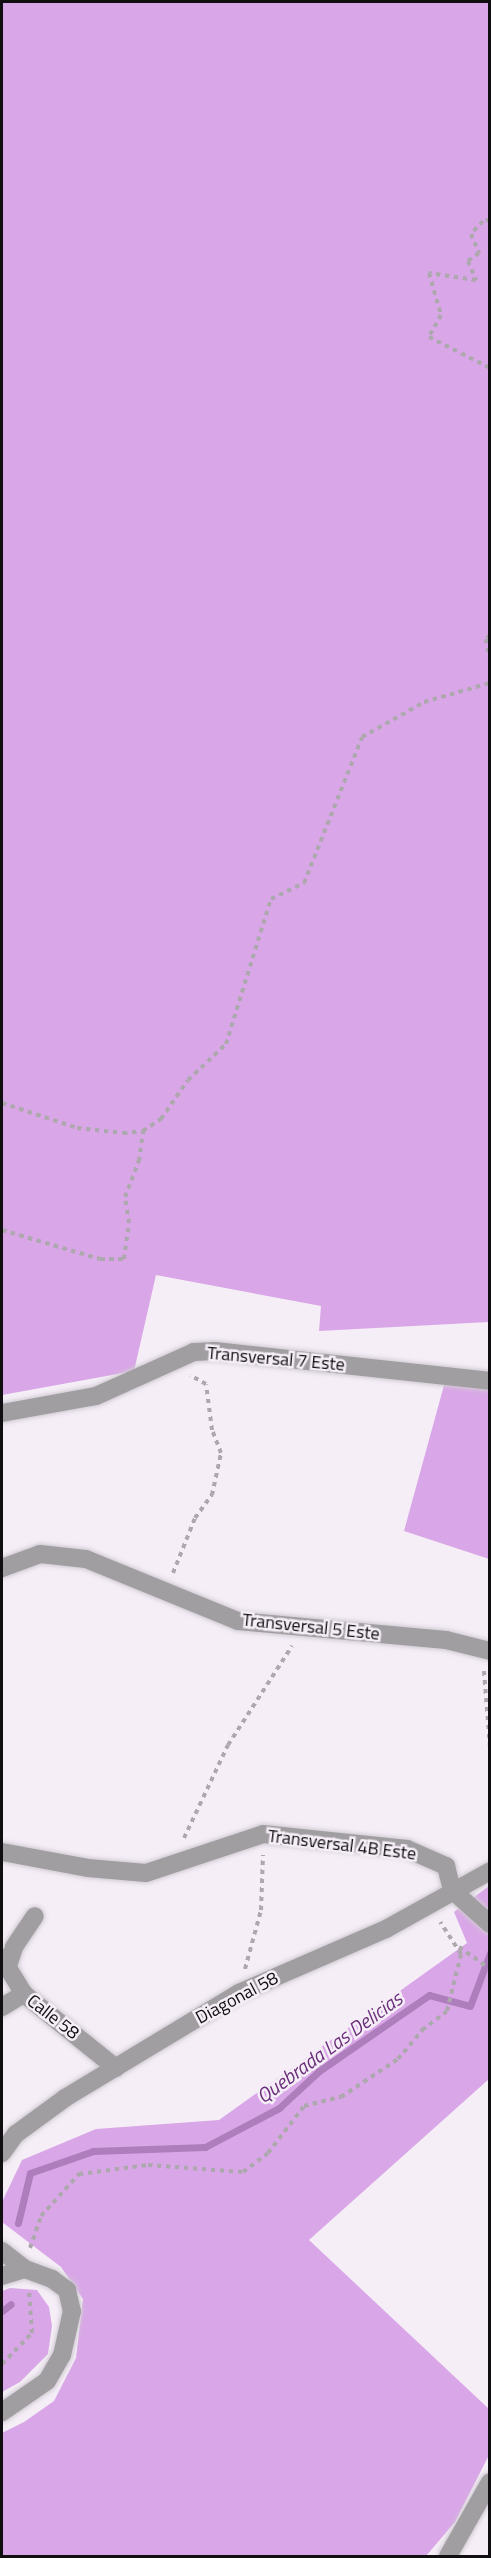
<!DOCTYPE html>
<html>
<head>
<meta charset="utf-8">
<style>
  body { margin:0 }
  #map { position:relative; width:491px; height:2558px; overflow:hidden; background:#f5eef7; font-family:"Titillium Web",sans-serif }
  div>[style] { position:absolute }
  .forest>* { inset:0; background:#d9a7e7 }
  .stream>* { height:7px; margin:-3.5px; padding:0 3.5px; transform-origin:3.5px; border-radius:3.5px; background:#ae7dbb }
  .path>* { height:4px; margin-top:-2px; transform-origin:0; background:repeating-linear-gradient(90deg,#ada7ae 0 4.5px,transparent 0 9px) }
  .roads { filter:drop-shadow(0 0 2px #d0cad2) drop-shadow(0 0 2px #d0cad2) }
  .minor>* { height:18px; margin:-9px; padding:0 9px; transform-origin:9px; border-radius:9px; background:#a19ea2 }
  span { translate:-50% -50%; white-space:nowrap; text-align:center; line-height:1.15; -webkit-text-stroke:5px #f5eef7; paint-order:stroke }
  .street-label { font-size:18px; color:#100e10 }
  .water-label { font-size:20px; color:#6b307b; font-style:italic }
  .frame { position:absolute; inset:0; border:3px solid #100e10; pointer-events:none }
</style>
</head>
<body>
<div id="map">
  <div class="forest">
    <div style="clip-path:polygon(2px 2px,489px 2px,489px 1322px,319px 1331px,321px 1306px,156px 1275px,134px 1371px,2px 1395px)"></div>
    <div style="clip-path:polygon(449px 1367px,489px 1374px,489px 1559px,404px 1531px)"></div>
    <div style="clip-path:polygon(489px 1886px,489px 2079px,309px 2240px,489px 2409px,489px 2455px,455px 2522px,426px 2556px,2px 2556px,2px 2433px,24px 2422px,54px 2401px,76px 2358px,83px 2299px,61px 2267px,2px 2222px,2px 2202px,22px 2160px,96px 2129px,219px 2120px,467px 1943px,454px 1912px)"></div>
    <div style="clip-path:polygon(10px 2288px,37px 2290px,49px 2307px,52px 2326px,48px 2354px,20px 2382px,2px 2392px,2px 2291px)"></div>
  </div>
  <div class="stream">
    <div style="left:18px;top:2223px;width:51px;rotate:-76.5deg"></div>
    <div style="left:30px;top:2173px;width:67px;rotate:-19.2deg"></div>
    <div style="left:93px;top:2151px;width:112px;rotate:-2deg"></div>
    <div style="left:205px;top:2147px;width:84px;rotate:-27.8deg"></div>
    <div style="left:279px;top:2108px;width:54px;rotate:-42.8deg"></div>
    <div style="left:319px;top:2071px;width:134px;rotate:-34.6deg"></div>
    <div style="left:429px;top:1995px;width:42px;rotate:15deg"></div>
    <div style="left:470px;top:2006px;width:57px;rotate:-69.3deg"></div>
    <div style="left:2px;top:2311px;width:11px;rotate:-38deg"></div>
  </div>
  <div class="path">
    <div style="left:490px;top:220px;width:7px;rotate:172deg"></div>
    <div style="left:483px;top:221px;width:18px;rotate:133deg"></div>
    <div style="left:471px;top:234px;width:21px;rotate:67deg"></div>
    <div style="left:479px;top:253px;width:14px;rotate:144deg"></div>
    <div style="left:468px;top:261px;width:21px;rotate:67deg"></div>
    <div style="left:476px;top:280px;width:48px;rotate:-171.5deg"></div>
    <div style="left:429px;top:273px;width:44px;rotate:74.1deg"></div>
    <div style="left:441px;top:315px;width:25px;rotate:119deg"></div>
    <div style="left:429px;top:337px;width:68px;rotate:26.9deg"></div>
    <div style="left:490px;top:635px;width:6px;rotate:135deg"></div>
    <div style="left:486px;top:639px;width:21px;rotate:79deg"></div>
    <div style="left:2px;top:1103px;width:79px;rotate:18.4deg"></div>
    <div style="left:77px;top:1128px;width:46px;rotate:6.2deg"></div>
    <div style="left:123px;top:1133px;width:20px;rotate:-6deg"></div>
    <div style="left:2px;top:1230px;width:102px;rotate:16.5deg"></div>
    <div style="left:100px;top:1259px;width:24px"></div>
    <div style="left:124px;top:1259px;width:36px;rotate:-82deg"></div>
    <div style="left:129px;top:1223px;width:26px;rotate:-99deg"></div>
    <div style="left:125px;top:1197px;width:39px;rotate:-69deg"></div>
    <div style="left:139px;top:1161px;width:30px;rotate:-82deg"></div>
    <div style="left:143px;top:1131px;width:22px;rotate:-34deg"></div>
    <div style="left:161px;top:1119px;width:47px;rotate:-55.3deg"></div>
    <div style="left:188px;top:1080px;width:52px;rotate:-43.5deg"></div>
    <div style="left:226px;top:1044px;width:152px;rotate:-72.8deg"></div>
    <div style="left:271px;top:899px;width:37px;rotate:-26deg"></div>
    <div style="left:304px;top:883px;width:157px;rotate:-68.3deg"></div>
    <div style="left:362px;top:737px;width:71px;rotate:-29.4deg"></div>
    <div style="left:424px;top:702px;width:69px;rotate:-16.1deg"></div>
    <div style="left:173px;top:1573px;width:59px;rotate:-68.2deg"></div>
    <div style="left:195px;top:1518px;width:29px;rotate:-54deg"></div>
    <div style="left:212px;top:1495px;width:43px;rotate:-77.9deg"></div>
    <div style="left:221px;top:1453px;width:25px;rotate:-111deg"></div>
    <div style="left:212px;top:1430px;width:46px;rotate:-97.4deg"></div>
    <div style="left:206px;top:1384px;width:18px;rotate:-151deg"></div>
    <div style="left:484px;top:1671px;width:77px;rotate:85.5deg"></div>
    <div style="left:184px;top:1838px;width:103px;rotate:-64.7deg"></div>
    <div style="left:228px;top:1745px;width:118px;rotate:-57.1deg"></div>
    <div style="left:459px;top:1947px;width:38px;rotate:35deg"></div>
    <div style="left:245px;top:1969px;width:61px;rotate:-74.8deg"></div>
    <div style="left:261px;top:1910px;width:55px;rotate:-87.9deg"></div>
    <div style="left:30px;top:2248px;width:34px;rotate:-71deg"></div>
    <div style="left:41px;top:2216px;width:57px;rotate:-47.9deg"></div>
    <div style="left:79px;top:2174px;width:70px;rotate:-7.4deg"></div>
    <div style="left:148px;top:2165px;width:95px;rotate:4.2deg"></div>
    <div style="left:243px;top:2172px;width:31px;rotate:-37deg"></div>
    <div style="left:268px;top:2153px;width:59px;rotate:-52.5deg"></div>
    <div style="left:304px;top:2106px;width:38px;rotate:-14deg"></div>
    <div style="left:341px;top:2097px;width:69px;rotate:-33.7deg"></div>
    <div style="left:398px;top:2059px;width:38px;rotate:-50deg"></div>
    <div style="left:422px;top:2030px;width:31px;rotate:-37deg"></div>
    <div style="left:447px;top:2011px;width:59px;rotate:-76.2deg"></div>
    <div style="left:461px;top:1954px;width:38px;rotate:-123deg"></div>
    <div style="left:2px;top:2364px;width:43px;rotate:-45.9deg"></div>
    <div style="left:32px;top:2333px;width:42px;rotate:-94.1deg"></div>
  </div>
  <div class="roads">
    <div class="minor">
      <div style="left:2px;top:1413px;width:96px;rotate:-10.3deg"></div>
      <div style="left:96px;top:1396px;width:107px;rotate:-24.2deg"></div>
      <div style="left:194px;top:1352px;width:21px;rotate:-3deg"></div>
      <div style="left:215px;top:1351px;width:277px;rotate:6.2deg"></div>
      <div style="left:2px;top:1568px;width:40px;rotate:-20.2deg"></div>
      <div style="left:40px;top:1554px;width:46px;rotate:6.2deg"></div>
      <div style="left:86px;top:1559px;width:164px;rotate:22.2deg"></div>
      <div style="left:238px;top:1621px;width:209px;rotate:5.2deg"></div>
      <div style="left:446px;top:1640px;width:45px;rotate:14deg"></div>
      <div style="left:2px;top:1852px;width:87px;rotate:10.5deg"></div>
      <div style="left:88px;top:1868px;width:58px;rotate:4.9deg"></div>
      <div style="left:146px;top:1873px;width:123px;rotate:-18.4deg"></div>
      <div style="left:263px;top:1834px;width:145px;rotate:5.9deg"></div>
      <div style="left:407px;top:1849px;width:43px;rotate:23.6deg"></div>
      <div style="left:446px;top:1866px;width:25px;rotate:76deg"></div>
      <div style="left:452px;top:1890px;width:51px;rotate:41.8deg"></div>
      <div style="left:2px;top:1958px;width:42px;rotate:58.6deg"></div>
      <div style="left:24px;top:1994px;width:118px;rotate:38.8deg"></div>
      <div style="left:8px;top:1966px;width:20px;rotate:-72deg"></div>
      <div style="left:14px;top:1947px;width:37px;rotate:-56deg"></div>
      <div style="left:2px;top:2007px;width:26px;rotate:-31deg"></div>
      <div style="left:2px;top:2153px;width:24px;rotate:-54deg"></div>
      <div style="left:16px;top:2134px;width:61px;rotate:-36.3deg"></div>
      <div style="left:65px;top:2098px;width:203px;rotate:-31.1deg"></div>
      <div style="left:239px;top:1993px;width:160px;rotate:-23.5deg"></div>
      <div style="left:386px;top:1929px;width:119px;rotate:-29.1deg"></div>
      <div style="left:2px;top:2251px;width:29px;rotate:38deg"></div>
      <div style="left:2px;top:2276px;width:24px;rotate:-17deg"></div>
      <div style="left:25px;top:2269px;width:29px;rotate:20deg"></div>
      <div style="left:52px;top:2279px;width:19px;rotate:36deg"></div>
      <div style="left:67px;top:2290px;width:22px;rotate:77deg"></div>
      <div style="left:72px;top:2311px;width:45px;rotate:102.8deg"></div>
      <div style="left:62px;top:2355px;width:30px;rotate:120deg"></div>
      <div style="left:47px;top:2381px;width:55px;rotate:145.4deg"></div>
      <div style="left:448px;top:2556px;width:85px;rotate:-60.4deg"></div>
    </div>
  </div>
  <div class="street-label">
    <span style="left:276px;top:1359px;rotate:5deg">Transversal 7 Este</span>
    <span style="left:311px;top:1627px;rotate:6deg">Transversal 5 Este</span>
    <span style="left:342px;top:1845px;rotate:7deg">Transversal 4B Este</span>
    <span style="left:237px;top:1998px;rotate:-28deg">Diagonal 58</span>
    <span style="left:53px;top:2017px;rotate:38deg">Calle 58</span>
  </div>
  <div class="water-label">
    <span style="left:329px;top:2047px;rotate:-36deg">Quebrada Las Delicias</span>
  </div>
  <div class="frame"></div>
</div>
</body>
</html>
